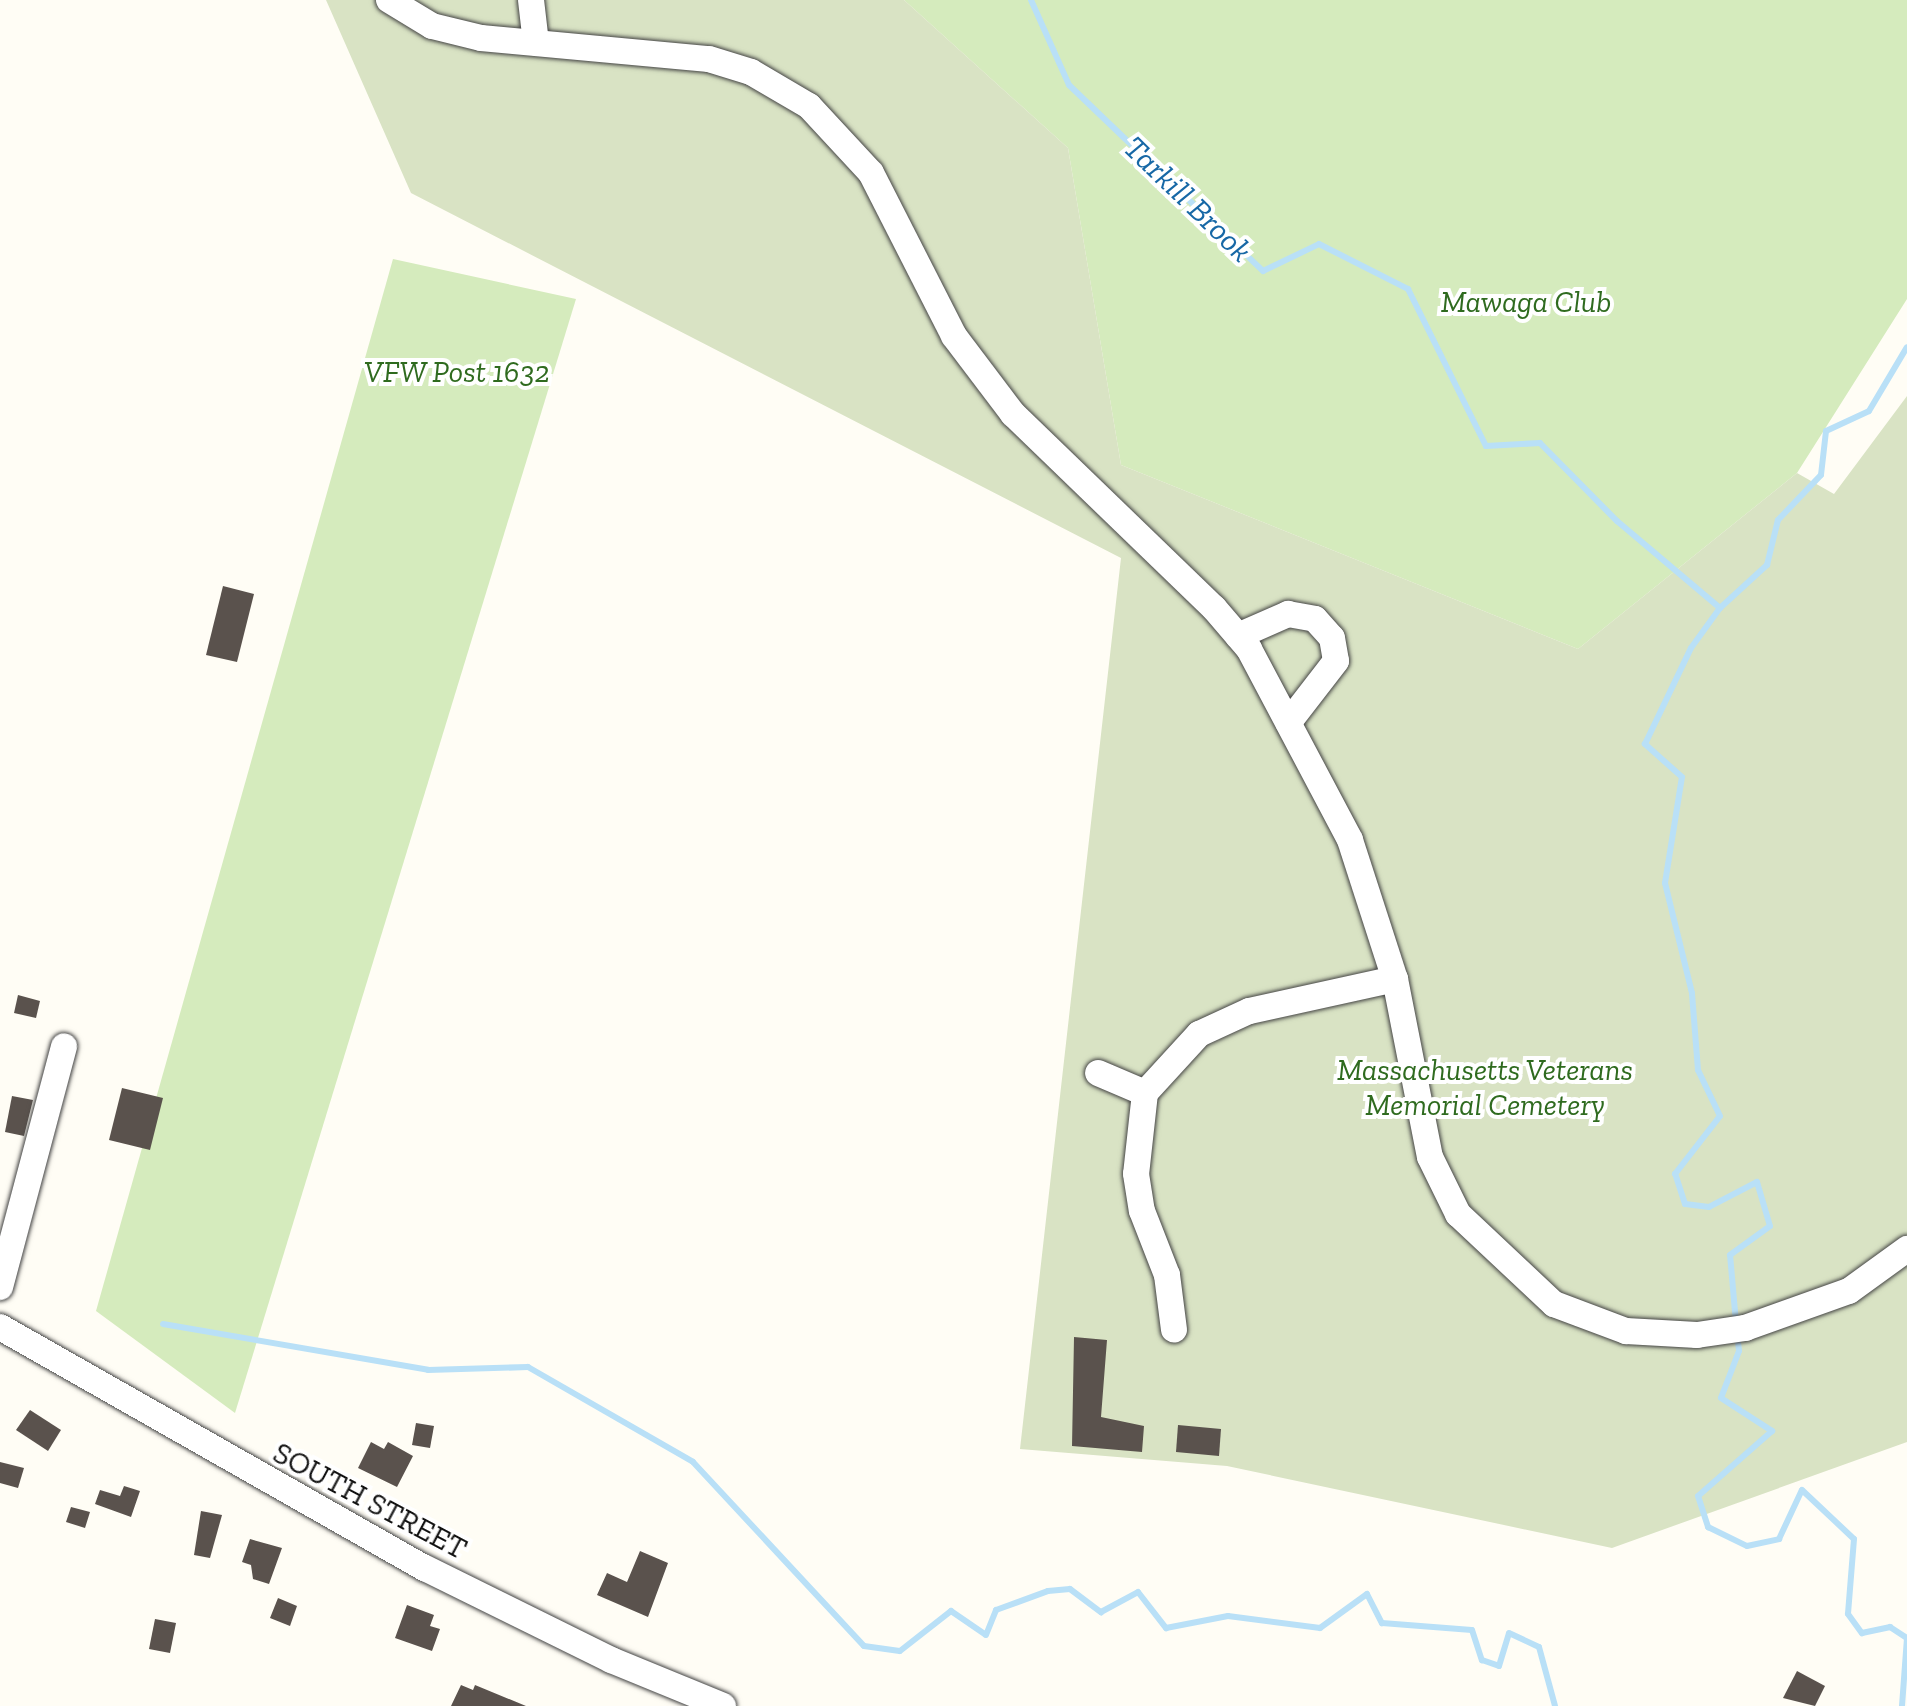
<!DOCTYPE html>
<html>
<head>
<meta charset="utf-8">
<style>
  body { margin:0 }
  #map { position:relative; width:1907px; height:1706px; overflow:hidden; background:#fffdf5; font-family:"Zilla Slab",serif }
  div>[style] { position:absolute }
  .green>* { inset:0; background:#d5ebbd }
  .cemetery>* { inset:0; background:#d9e3c4 }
  .stream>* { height:6px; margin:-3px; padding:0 3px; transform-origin:3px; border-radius:3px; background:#b9e0f7 }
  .building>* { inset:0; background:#5a524d }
  .roads { filter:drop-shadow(0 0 2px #444) drop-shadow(0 0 2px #444) }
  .minor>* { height:26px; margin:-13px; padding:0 13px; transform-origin:13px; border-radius:13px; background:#fff }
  span { translate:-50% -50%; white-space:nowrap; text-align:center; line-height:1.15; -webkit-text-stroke:8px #fff; paint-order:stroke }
  .park-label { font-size:30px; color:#2f6b1f; font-style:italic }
  .street-label { font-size:30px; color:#111 }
  .water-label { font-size:32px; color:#1768a6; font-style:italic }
</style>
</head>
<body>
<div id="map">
  <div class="green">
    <div style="clip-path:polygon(904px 0,1907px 0,1907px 299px,1797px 473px,1578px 649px,1121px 465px,1068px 148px)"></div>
    <div style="clip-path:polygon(393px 259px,576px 299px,235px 1413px,96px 1311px)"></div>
  </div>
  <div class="cemetery">
    <div style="clip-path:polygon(326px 0,904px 0,1068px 148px,1121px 465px,1578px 649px,1797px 473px,1834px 494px,1907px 396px,1907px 1442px,1612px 1548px,1227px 1466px,1020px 1449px,1121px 558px,411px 193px)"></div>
  </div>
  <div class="stream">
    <div style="left:1031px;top:0;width:93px;rotate:65.9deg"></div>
    <div style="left:1069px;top:85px;width:269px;rotate:43.8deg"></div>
    <div style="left:1263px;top:271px;width:62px;rotate:-25.7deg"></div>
    <div style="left:1319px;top:244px;width:100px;rotate:26.8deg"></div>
    <div style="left:1408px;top:289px;width:175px;rotate:63.6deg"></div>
    <div style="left:1486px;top:446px;width:54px;rotate:-3.2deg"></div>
    <div style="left:1540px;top:443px;width:110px;rotate:45.4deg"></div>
    <div style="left:1617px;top:521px;width:135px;rotate:40.2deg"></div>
    <div style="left:1736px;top:1323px;width:68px;rotate:-95deg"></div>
    <div style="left:1730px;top:1255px;width:49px;rotate:-35.9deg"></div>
    <div style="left:1770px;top:1226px;width:46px;rotate:-106.5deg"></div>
    <div style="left:1757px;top:1182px;width:54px;rotate:152.5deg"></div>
    <div style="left:1709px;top:1207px;width:24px;rotate:-173deg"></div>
    <div style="left:1685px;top:1204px;width:32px;rotate:-108deg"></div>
    <div style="left:1675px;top:1174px;width:73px;rotate:-52.2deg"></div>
    <div style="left:1720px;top:1116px;width:51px;rotate:-115.6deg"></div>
    <div style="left:1698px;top:1070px;width:77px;rotate:-94.5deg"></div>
    <div style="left:1692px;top:993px;width:113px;rotate:-103.8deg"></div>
    <div style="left:1665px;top:883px;width:107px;rotate:-80.9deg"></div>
    <div style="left:1682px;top:777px;width:50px;rotate:-138.3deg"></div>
    <div style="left:1645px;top:744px;width:106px;rotate:-64.4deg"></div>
    <div style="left:1691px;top:648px;width:49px;rotate:-54.1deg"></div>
    <div style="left:1720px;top:608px;width:64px;rotate:-42.5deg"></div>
    <div style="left:1767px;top:565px;width:46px;rotate:-76.3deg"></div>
    <div style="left:1778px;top:520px;width:62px;rotate:-46.3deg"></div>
    <div style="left:1821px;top:475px;width:44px;rotate:-83.5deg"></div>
    <div style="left:1826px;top:431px;width:47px;rotate:-24.9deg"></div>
    <div style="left:1869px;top:411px;width:74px;rotate:-59.3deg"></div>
    <div style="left:163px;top:1324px;width:269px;rotate:9.8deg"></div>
    <div style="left:428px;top:1370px;width:100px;rotate:-1.7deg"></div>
    <div style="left:528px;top:1367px;width:190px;rotate:29.9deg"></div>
    <div style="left:693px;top:1462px;width:251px;rotate:47.1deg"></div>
    <div style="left:864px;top:1646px;width:36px;rotate:8deg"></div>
    <div style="left:900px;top:1651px;width:65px;rotate:-38.1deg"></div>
    <div style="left:951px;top:1611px;width:42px;rotate:34.4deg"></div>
    <div style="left:986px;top:1635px;width:27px;rotate:-68deg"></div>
    <div style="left:996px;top:1610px;width:55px;rotate:-20.1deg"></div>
    <div style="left:1048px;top:1591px;width:22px;rotate:-5deg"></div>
    <div style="left:1070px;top:1589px;width:39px;rotate:37deg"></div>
    <div style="left:1101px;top:1612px;width:42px;rotate:-28.4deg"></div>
    <div style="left:1138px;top:1592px;width:46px;rotate:52.1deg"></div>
    <div style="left:1166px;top:1628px;width:63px;rotate:-11deg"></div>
    <div style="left:1228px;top:1616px;width:93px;rotate:7.4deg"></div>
    <div style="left:1320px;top:1628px;width:58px;rotate:-35.9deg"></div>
    <div style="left:1367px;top:1594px;width:33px;rotate:63deg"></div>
    <div style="left:1382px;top:1623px;width:90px;rotate:4.4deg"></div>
    <div style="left:1472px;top:1630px;width:32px;rotate:72deg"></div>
    <div style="left:1482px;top:1660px;width:18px;rotate:19deg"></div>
    <div style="left:1499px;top:1666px;width:34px;rotate:-73deg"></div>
    <div style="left:1509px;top:1633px;width:33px;rotate:25deg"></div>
    <div style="left:1539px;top:1647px;width:61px;rotate:74.8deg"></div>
    <div style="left:1737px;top:1334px;width:17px;rotate:83deg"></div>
    <div style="left:1739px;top:1351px;width:50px;rotate:111deg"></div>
    <div style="left:1721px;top:1398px;width:61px;rotate:32.9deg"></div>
    <div style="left:1772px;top:1431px;width:98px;rotate:138.7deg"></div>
    <div style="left:1698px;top:1496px;width:33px;rotate:72deg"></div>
    <div style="left:1708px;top:1527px;width:43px;rotate:26deg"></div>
    <div style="left:1747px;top:1546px;width:33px;rotate:-12deg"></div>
    <div style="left:1779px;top:1539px;width:54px;rotate:-64.9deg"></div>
    <div style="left:1802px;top:1490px;width:71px;rotate:43.3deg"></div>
    <div style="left:1854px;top:1539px;width:75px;rotate:94.6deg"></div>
    <div style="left:1848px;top:1614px;width:24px;rotate:54deg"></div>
    <div style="left:1862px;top:1633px;width:29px;rotate:-12deg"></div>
    <div style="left:1890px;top:1627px;width:20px;rotate:33deg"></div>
    <div style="left:1902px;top:1706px;width:68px;rotate:-85.8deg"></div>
  </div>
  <div class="building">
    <div style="clip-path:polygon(223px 586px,254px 594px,237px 662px,206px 655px)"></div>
    <div style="clip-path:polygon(18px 995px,40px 1001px,36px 1018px,14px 1013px)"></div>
    <div style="clip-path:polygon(122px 1088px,163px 1098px,150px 1150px,109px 1140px)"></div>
    <div style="clip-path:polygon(12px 1096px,33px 1100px,24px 1136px,5px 1132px)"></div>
    <div style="clip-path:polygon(1074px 1337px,1107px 1340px,1101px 1417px,1144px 1426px,1142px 1452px,1072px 1446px)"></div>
    <div style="clip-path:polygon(30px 1410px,61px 1430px,48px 1451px,16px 1430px)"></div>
    <div style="clip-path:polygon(416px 1423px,434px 1426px,430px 1448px,412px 1445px)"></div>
    <div style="clip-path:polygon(1178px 1425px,1221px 1429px,1219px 1456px,1176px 1452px)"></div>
    <div style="clip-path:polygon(371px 1442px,384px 1449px,388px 1442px,413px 1456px,397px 1487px,358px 1468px)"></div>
    <div style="clip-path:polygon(0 1462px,24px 1468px,18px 1488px,0 1483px)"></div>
    <div style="clip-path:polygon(124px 1486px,140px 1491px,131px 1517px,95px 1504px,100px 1490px,120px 1496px)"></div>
    <div style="clip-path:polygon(71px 1507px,90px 1512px,85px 1528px,66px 1522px)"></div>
    <div style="clip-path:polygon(201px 1511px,222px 1515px,210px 1558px,194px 1555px)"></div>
    <div style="clip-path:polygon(250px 1539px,282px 1548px,269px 1584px,253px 1579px,251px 1565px,242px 1562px)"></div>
    <div style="clip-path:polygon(640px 1551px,668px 1563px,648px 1617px,597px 1595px,607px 1573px,627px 1582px)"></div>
    <div style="clip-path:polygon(278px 1598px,297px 1606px,290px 1626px,270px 1618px)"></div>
    <div style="clip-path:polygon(407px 1605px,434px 1615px,430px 1626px,440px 1629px,432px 1651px,395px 1638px)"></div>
    <div style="clip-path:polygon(155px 1619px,176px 1623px,170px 1653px,149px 1649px)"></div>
    <div style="clip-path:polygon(1797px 1671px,1825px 1686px,1815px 1706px,1783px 1698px)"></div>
    <div style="clip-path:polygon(461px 1685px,473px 1690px,475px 1685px,526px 1706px,451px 1706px)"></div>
  </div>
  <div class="roads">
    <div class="minor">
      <div style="left:389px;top:0;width:50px;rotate:31.2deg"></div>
      <div style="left:432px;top:26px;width:50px;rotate:13.8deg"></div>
      <div style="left:481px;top:38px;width:229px;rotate:5.3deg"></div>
      <div style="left:709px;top:59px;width:44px;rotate:17.2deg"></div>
      <div style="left:751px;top:72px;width:67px;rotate:30.4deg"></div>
      <div style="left:809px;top:106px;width:91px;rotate:47.2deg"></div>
      <div style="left:871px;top:173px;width:183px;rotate:63deg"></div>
      <div style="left:954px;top:336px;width:98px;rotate:52.9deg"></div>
      <div style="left:1013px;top:414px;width:279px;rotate:44deg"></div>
      <div style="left:1214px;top:608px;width:54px;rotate:49.5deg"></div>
      <div style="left:1249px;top:649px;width:216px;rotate:62.1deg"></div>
      <div style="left:1350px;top:840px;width:146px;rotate:72.1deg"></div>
      <div style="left:1395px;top:979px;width:149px;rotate:167.6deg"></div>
      <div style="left:1249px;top:1011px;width:55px;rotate:155.3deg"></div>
      <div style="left:1199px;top:1034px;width:80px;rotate:132.5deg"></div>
      <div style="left:1145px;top:1093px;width:51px;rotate:-156.9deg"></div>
      <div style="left:531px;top:0;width:43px;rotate:83.4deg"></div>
      <div style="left:1238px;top:636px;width:55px;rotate:-23.7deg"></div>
      <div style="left:1288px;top:614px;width:27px;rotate:10deg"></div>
      <div style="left:1315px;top:619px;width:25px;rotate:48deg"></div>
      <div style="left:1332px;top:638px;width:23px;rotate:80deg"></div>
      <div style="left:1336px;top:661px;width:78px;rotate:127.7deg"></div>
      <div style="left:1395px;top:979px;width:181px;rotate:78.9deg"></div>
      <div style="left:1430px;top:1157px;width:64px;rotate:63.8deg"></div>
      <div style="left:1458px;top:1214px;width:132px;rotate:43.2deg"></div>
      <div style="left:1554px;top:1304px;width:77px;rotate:20.6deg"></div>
      <div style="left:1626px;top:1331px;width:71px;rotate:3.2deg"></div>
      <div style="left:1697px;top:1335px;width:49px;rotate:-8.3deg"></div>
      <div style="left:1745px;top:1328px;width:110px;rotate:-19.6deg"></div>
      <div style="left:1849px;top:1291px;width:72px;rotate:-35.9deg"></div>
      <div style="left:1145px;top:1093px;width:81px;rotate:96.3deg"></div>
      <div style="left:1136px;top:1174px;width:37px;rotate:81deg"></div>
      <div style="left:1142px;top:1211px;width:69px;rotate:68.7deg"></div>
      <div style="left:1167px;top:1275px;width:55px;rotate:82.7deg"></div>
      <div style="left:0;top:1287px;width:249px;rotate:-75.1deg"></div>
      <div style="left:0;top:1327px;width:489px;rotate:29.6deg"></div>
      <div style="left:425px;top:1568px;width:208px;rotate:26.3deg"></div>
      <div style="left:611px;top:1660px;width:121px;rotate:22.3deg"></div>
    </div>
  </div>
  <div class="park-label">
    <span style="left:1526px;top:302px">Mawaga Club</span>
    <span style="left:457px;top:372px">VFW Post 1632</span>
    <span style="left:1485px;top:1087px">Massachusetts Veterans<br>Memorial Cemetery</span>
  </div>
  <div class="street-label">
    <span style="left:370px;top:1501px;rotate:28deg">SOUTH STREET</span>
  </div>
  <div class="water-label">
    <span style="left:1188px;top:199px;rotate:44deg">Tarkill Brook</span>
  </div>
</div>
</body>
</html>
